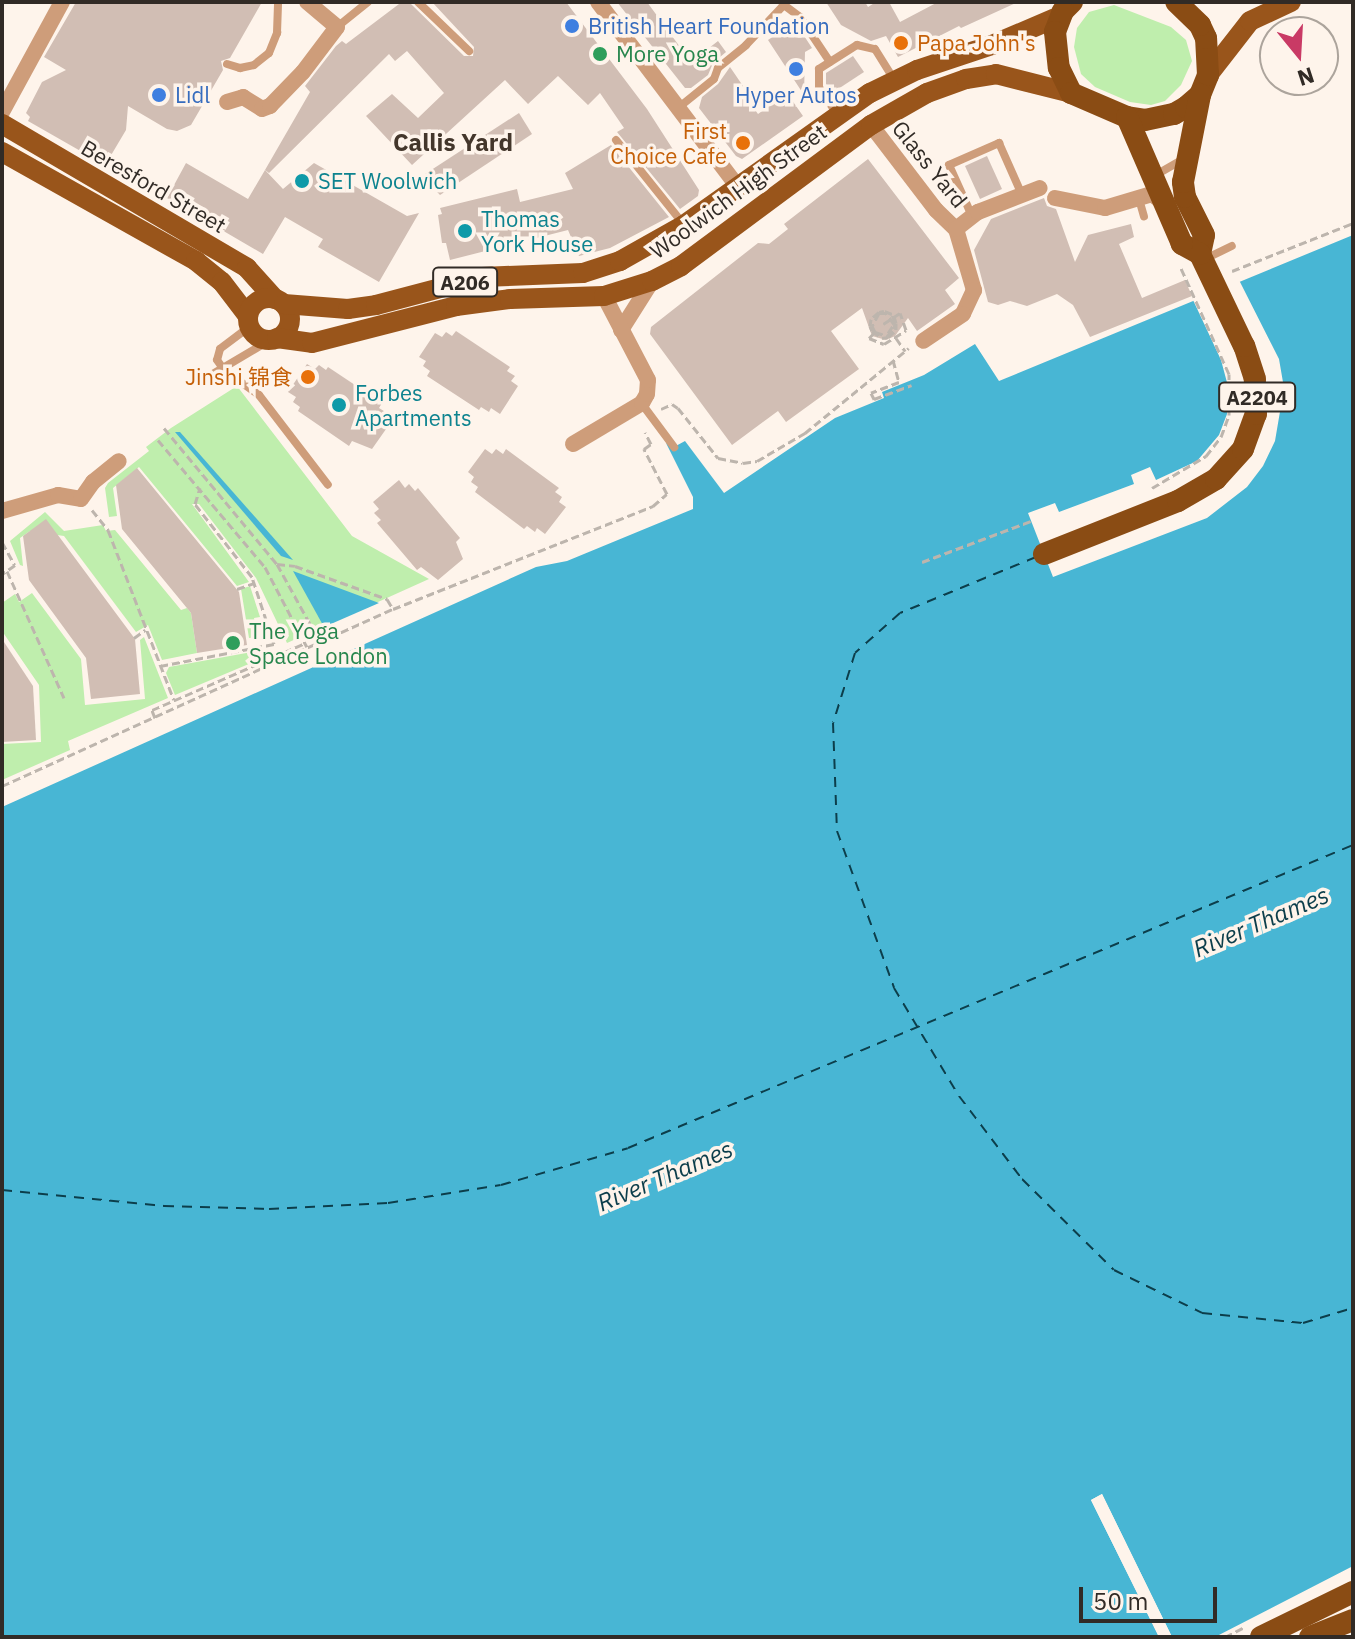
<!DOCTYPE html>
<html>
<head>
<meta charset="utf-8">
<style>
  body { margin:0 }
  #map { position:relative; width:1355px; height:1639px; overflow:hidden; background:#fef4eb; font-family:"IBM Plex Sans","Noto Sans SC",sans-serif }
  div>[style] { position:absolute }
  .green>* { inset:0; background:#bfeead }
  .water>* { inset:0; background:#48b6d4 }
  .pier>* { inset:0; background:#fef4eb }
  .ferry>* { height:2px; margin-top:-1px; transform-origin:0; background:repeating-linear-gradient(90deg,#0c3e4b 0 10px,transparent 0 18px) }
  .building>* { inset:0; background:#d1beb4 }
  .path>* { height:3px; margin-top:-1.5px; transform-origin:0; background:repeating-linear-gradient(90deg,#bdb5ad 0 8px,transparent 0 12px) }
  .service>* { height:8px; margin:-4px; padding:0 4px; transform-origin:4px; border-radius:4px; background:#ce9d7a }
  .minor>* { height:16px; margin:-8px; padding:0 8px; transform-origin:8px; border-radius:8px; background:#ce9d7a }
  .primary>* { height:20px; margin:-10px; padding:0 10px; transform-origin:10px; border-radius:10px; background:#99551b }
  .primary>.ring { margin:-10px; padding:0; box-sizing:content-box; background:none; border:20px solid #99551b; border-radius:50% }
  .trunk>* { height:22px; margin:-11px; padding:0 11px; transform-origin:11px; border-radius:11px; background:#8a4c14 }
  .dots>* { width:22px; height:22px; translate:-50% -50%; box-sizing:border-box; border:4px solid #fef4eb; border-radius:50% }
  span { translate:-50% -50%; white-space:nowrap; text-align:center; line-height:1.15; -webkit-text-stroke:7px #fef4eb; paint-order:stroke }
  .shield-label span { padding:2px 6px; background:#fef4eb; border:2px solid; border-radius:6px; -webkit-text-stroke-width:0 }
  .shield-label { font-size:20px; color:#312b26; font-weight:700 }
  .shop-label { font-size:22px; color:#366cbe }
  .left { translate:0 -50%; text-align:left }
  .food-label { font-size:22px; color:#c56008 }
  .right { translate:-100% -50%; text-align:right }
  .leisure-label { font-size:22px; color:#27864d }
  .street-label { font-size:22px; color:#312b26 }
  .culture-label { font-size:22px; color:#0d838f }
  .neighbourhood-label { font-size:24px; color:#43362b; font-weight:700 }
  .water-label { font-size:24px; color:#0c3e4b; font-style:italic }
  .frame { position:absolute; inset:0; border:4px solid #312b26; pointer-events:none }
  .north { position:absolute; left:1259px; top:16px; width:80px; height:80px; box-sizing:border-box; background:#fef4eb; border:2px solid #aca49c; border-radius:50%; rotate:162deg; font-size:22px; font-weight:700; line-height:32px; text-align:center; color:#312b26 }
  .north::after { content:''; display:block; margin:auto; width:28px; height:36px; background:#c93a65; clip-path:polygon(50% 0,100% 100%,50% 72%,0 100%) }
  .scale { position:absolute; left:1079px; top:1587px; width:138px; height:36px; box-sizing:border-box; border:4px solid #312b26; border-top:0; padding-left:10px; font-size:24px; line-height:28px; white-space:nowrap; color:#312b26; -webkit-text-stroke:6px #fef4eb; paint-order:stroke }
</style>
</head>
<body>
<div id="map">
  <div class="green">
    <div style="clip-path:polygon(1114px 5px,1171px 27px,1186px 40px,1192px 61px,1181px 85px,1165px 101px,1151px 105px,1130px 102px,1095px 87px,1081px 74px,1074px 47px,1077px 28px,1089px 12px)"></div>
    <div style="clip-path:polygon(237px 386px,352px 536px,429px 579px,287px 643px,256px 578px,199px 504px,192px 504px,249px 582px,237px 586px,139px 467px,113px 488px,117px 516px,109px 517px,105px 488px,108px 483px,149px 451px,146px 447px,171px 428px)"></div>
    <div style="clip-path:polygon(45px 512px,64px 531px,103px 525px,106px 531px,115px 530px,181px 610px,187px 608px,191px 613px,197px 653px,162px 660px,148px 625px,136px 632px,64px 536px,30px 531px,20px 538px,23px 566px,20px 565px,10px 541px)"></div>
    <div style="clip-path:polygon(250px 586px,260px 617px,254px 618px,257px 637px,249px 638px,241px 589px)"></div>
    <div style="clip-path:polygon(32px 593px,81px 659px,85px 705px,145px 699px,140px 640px,144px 637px,168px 698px,68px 741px,70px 750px,2px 780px,2px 744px,41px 742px,39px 685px,2px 631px,2px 603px,15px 594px,19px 602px)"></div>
    <div style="clip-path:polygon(257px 651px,261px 659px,175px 695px,166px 673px,169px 667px)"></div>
  </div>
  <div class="water">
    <div style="clip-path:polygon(1353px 235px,1353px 1566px,1215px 1637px,1172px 1637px,1102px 1494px,1091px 1500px,1159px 1637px,2px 1637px,2px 807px,536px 567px,567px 561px,693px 509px,693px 497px,666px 443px,674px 447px,685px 441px,724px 493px,835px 418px,884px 398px,882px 392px,924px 375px,975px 344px,999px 381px)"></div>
    <div style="clip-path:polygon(175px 432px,180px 432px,293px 560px,281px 556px)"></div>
    <div style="clip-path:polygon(293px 571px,379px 603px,324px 627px)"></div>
  </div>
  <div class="pier">
    <div style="clip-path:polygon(1239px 280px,1279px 359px,1284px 388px,1275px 441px,1263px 466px,1247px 487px,1207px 518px,1053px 577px,1028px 513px,1055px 503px,1059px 512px,1134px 484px,1131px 475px,1150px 467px,1156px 480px,1197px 461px,1219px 435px,1227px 414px,1229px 390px,1221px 360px,1193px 300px)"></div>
    <div style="clip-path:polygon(1102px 1494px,1172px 1637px,1168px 1637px,1101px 1500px,1096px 1502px,1163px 1637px,1159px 1637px,1091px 1500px)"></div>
  </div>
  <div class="ferry">
    <div style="left:1036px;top:557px;width:147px;rotate:157.6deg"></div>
    <div style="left:900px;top:613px;width:60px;rotate:138.4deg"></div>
    <div style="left:855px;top:653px;width:73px;rotate:107.4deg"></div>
    <div style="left:833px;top:723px;width:108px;rotate:87.9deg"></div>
    <div style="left:837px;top:831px;width:167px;rotate:70deg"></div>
    <div style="left:894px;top:988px;width:126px;rotate:59deg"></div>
    <div style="left:959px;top:1096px;width:104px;rotate:52.8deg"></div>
    <div style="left:1022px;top:1179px;width:129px;rotate:44.7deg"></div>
    <div style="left:1114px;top:1270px;width:98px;rotate:26deg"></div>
    <div style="left:1202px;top:1313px;width:101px;rotate:5.7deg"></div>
    <div style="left:1303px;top:1323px;width:52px;rotate:-16.7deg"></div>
    <div style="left:2px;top:1190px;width:163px;rotate:5.6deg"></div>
    <div style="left:164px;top:1206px;width:105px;rotate:1.6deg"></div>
    <div style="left:269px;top:1209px;width:119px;rotate:-2.9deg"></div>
    <div style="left:388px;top:1203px;width:114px;rotate:-9.1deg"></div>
    <div style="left:501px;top:1185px;width:132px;rotate:-16.2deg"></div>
    <div style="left:628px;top:1148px;width:786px;rotate:-22.68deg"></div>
  </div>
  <div class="building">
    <div style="clip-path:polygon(76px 2px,262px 2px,230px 58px,221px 61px,223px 70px,191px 125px,177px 131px,167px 129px,128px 106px,126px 130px,110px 157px,98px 161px,28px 121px,30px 117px,26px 113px,42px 82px,66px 70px,44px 57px)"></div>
    <div style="clip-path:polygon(432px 2px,566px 2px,647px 109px,699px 190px,698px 196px,680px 209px,617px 132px,624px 128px,600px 93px,588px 105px,558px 76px,528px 104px,505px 80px,412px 165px,366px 116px,392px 94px,418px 118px,444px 93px,407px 51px,395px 61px,389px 54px,269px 173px,265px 170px,310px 92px,305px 86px,336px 46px,342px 41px,346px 44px,399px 4px,411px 4px,464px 56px,473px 56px,474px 47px)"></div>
    <div style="clip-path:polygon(617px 2px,647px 2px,691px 62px,718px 41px,726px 52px,713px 63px,708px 75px,691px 88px,685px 88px)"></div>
    <div style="clip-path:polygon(826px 2px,865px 2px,868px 7px,876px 2px,889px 2px,900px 22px,938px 2px,1018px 2px,961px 28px,959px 26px,898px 57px,886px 36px,871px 41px,841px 25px)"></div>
    <div style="clip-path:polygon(795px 22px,812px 48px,805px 52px,804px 95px,768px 40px)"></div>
    <div style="clip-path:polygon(853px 56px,864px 72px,832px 93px,826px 84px,826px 73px)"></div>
    <div style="clip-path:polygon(730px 67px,743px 86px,739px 88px,758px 114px,787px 93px,803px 116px,742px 159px,736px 156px,699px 108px,702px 97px,718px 84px)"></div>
    <div style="clip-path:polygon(519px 113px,532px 134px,440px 195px,422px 176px)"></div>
    <div style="clip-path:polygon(611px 145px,669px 217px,610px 248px,579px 256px,568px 230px,450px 260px,446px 243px,442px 243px,438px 215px,442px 214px,440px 208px,517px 189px,520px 202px,573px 189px,565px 173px)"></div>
    <div style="clip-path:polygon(987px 156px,1002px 189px,980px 199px,965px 166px)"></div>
    <div style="clip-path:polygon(868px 159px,959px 278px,945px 290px,955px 304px,917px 331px,908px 318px,895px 336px,886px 340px,872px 336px,862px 308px,831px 331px,859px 369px,786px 422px,778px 411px,732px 445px,650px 334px,651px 327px,758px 243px,769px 244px,788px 229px,784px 224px)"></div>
    <div style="clip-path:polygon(186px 163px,248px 199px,265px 170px,283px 189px,314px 163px,407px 216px,419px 213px,379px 282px,318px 247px,323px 239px,285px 217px,263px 254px,167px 198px)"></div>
    <div style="clip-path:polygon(1044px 198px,1047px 206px,1056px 209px,1075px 262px,1088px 235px,1131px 224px,1134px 237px,1119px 244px,1142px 298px,1185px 280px,1192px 296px,1090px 337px,1073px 305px,1057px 294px,1027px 306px,1010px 301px,998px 305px,988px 302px,974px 250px,991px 219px)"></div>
    <div style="clip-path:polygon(456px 331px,510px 367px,507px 371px,515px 376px,511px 381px,518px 386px,500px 414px,491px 408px,489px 412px,481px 407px,479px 410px,427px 376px,430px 371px,423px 366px,426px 361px,419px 357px,435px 333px,442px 337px,446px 332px,452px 336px)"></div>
    <div style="clip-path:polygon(307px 364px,315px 369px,319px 365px,326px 370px,328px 367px,382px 403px,379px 408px,387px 413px,384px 417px,391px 422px,372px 449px,352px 441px,349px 446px,298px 411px,300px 407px,293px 402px,296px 397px,288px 392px)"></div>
    <div style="clip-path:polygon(485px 449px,492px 454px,496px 449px,503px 454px,506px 449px,559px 488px,555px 492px,562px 497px,559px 502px,566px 507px,545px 534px,537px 528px,535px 532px,527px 526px,524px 529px,475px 492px,478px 487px,471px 482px,474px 477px,468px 472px)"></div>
    <div style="clip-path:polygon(137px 468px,239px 592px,247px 645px,197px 653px,191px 613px,122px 529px,116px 485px)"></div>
    <div style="clip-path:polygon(399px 480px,405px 488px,409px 484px,415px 491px,418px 488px,460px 538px,456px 542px,463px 559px,438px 580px,421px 567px,417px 570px,377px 523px,381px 520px,374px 513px,379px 509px,373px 502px)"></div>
    <div style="clip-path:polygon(46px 519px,135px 639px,140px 694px,91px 699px,86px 658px,29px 580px,23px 536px)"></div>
    <div style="clip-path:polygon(2px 639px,33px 686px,36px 740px,2px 742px)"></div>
  </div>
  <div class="path">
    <div style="left:1232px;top:271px;width:130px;rotate:-21.6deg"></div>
    <div style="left:874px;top:333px;width:7px;rotate:135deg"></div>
    <div style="left:869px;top:338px;width:16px;rotate:22deg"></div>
    <div style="left:884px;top:344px;width:26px;rotate:-32deg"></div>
    <div style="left:906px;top:330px;width:18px;rotate:-109deg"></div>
    <div style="left:900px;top:313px;width:20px;rotate:147deg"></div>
    <div style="left:888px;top:333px;width:11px;rotate:-56deg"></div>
    <div style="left:894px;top:324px;width:14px;rotate:-126deg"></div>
    <div style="left:886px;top:313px;width:7px;rotate:180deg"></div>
    <div style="left:879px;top:313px;width:15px;rotate:118deg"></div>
    <div style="left:872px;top:326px;width:7px;rotate:63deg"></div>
    <div style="left:875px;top:332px;width:13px;rotate:18deg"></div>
    <div style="left:887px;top:336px;width:10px;rotate:-45deg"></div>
    <div style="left:894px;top:329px;width:6px;rotate:-81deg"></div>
    <div style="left:895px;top:323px;width:9px;rotate:-108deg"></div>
    <div style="left:892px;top:314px;width:9px;rotate:-159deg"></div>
    <div style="left:884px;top:311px;width:5px;rotate:169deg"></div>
    <div style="left:879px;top:312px;width:11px;rotate:139deg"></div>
    <div style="left:871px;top:319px;width:7px;rotate:98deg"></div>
    <div style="left:870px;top:326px;width:5px;rotate:68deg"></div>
    <div style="left:872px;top:331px;width:12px;rotate:35deg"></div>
    <div style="left:882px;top:338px;width:6px;rotate:-9deg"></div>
    <div style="left:888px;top:337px;width:11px;rotate:-41deg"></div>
    <div style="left:896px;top:330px;width:7px;rotate:-90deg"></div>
    <div style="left:896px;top:323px;width:7px;rotate:-106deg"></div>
    <div style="left:896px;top:338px;width:16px;rotate:55deg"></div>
    <div style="left:893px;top:360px;width:23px;rotate:75deg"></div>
    <div style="left:899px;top:382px;width:30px;rotate:159deg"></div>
    <div style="left:871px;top:393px;width:7px;rotate:63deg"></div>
    <div style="left:874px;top:399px;width:40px;rotate:-20.2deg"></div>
    <div style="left:661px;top:409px;width:12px;rotate:-24deg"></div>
    <div style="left:672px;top:404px;width:7px;rotate:34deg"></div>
    <div style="left:678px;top:408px;width:64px;rotate:51.3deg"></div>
    <div style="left:718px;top:458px;width:25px;rotate:11deg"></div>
    <div style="left:743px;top:463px;width:14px;rotate:-8deg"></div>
    <div style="left:757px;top:461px;width:56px;rotate:-30.3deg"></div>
    <div style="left:805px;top:433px;width:134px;rotate:-39.3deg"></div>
    <div style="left:164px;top:428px;width:177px;rotate:50.3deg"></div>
    <div style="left:277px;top:564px;width:89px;rotate:61.1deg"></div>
    <div style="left:158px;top:440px;width:166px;rotate:49.9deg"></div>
    <div style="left:265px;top:567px;width:90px;rotate:62.3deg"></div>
    <div style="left:1152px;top:488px;width:63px;rotate:-30.7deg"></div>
    <div style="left:1206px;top:456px;width:24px;rotate:-52deg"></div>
    <div style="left:1221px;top:437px;width:23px;rotate:-70deg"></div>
    <div style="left:1229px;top:415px;width:41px;rotate:-90deg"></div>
    <div style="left:1229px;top:374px;width:116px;rotate:-114.4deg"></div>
    <div style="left:92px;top:510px;width:26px;rotate:51deg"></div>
    <div style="left:108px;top:530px;width:182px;rotate:68.8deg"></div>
    <div style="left:2px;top:542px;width:26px;rotate:61deg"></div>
    <div style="left:15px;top:565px;width:16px;rotate:145deg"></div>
    <div style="left:922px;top:562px;width:116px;rotate:-20.6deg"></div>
    <div style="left:277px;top:564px;width:18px;rotate:6deg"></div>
    <div style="left:295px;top:566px;width:98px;rotate:19.7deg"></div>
    <div style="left:387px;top:599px;width:12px;rotate:59deg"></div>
    <div style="left:7px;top:571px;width:139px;rotate:65.8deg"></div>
    <div style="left:237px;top:589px;width:18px;rotate:-19deg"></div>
    <div style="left:134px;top:638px;width:14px;rotate:-36deg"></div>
    <div style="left:160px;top:666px;width:116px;rotate:-10.9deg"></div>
    <div style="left:274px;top:644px;width:71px;rotate:-108.2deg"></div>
    <div style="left:252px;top:577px;width:93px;rotate:-128deg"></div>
    <div style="left:195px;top:504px;width:17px;rotate:-73deg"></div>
    <div style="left:155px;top:718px;width:9px;rotate:-111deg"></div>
    <div style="left:152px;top:710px;width:167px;rotate:-23.6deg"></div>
    <div style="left:2px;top:786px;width:429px;rotate:-24.4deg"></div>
    <div style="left:393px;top:609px;width:280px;rotate:-21.6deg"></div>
    <div style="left:653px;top:506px;width:18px;rotate:-41deg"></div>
    <div style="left:667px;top:494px;width:51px;rotate:-117.1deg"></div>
    <div style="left:644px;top:449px;width:9px;rotate:-36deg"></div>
    <div style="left:651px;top:444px;width:13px;rotate:-117deg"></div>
    <div style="left:1225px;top:1637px;width:20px;rotate:-27deg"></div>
  </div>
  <div class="service">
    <div style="left:418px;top:2px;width:71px;rotate:43.9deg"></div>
    <div style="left:784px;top:5px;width:20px;rotate:37deg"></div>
    <div style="left:800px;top:17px;width:54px;rotate:56.3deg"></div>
    <div style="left:337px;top:27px;width:40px;rotate:-39deg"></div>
    <div style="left:227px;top:64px;width:14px;rotate:17deg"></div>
    <div style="left:240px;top:68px;width:14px;rotate:-12deg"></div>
    <div style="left:254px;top:65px;width:19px;rotate:-39deg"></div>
    <div style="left:269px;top:53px;width:22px;rotate:-68deg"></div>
    <div style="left:277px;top:33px;width:31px;rotate:-88deg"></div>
    <div style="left:678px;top:108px;width:46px;rotate:-38.9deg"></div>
    <div style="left:714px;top:79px;width:12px;rotate:-70deg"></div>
    <div style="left:718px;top:68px;width:36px;rotate:-39deg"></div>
    <div style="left:746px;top:45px;width:55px;rotate:-46.5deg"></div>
    <div style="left:784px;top:5px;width:4px;rotate:-124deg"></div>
    <div style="left:837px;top:114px;width:32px;rotate:-124deg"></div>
    <div style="left:819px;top:87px;width:18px;rotate:-90deg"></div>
    <div style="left:819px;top:69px;width:45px;rotate:-32.3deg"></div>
    <div style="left:857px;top:45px;width:18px;rotate:13deg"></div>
    <div style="left:875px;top:49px;width:36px;rotate:58deg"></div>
    <div style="left:616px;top:140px;width:109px;rotate:51.3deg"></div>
    <div style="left:1154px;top:176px;width:34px;rotate:-30deg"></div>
    <div style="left:1139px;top:199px;width:18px;rotate:74deg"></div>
    <div style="left:972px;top:216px;width:56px;rotate:-114.3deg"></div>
    <div style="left:949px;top:165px;width:55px;rotate:-23.7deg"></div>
    <div style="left:999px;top:143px;width:57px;rotate:66.1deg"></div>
    <div style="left:1203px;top:260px;width:32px;rotate:-26deg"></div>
    <div style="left:249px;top:327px;width:36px;rotate:143deg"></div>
    <div style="left:220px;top:349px;width:11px;rotate:105deg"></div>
    <div style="left:217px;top:360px;width:12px;rotate:55deg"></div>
    <div style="left:224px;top:370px;width:43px;rotate:35.5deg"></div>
    <div style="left:259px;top:395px;width:113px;rotate:52.5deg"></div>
    <div style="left:193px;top:377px;width:13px;rotate:4deg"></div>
    <div style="left:206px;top:378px;width:74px;rotate:-30.7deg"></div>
    <div style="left:642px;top:404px;width:54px;rotate:53.3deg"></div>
  </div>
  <div class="minor">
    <div style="left:598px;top:2px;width:231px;rotate:52.9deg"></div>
    <div style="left:227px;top:102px;width:17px;rotate:-17deg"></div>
    <div style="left:243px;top:97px;width:22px;rotate:32deg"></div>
    <div style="left:262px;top:109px;width:9px;rotate:-21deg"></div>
    <div style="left:270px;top:106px;width:47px;rotate:-45.9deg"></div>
    <div style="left:303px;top:72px;width:56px;rotate:-52.9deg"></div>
    <div style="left:337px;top:27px;width:39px;rotate:-140deg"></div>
    <div style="left:2px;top:112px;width:125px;rotate:-61.4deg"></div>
    <div style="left:871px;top:125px;width:107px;rotate:52.6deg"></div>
    <div style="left:936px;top:210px;width:28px;rotate:44deg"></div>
    <div style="left:956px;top:229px;width:64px;rotate:73.6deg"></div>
    <div style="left:974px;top:290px;width:26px;rotate:115deg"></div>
    <div style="left:963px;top:314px;width:48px;rotate:146deg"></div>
    <div style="left:1055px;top:198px;width:51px;rotate:11.3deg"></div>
    <div style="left:1105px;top:208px;width:49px;rotate:-16.6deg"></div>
    <div style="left:1152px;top:194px;width:10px;rotate:37deg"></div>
    <div style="left:956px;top:229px;width:28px;rotate:-38deg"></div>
    <div style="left:978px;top:212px;width:66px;rotate:-21.2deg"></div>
    <div style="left:621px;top:330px;width:58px;rotate:-57.7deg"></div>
    <div style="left:573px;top:444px;width:80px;rotate:-30.7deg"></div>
    <div style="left:642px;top:403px;width:10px;rotate:-61deg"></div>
    <div style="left:647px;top:394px;width:14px;rotate:-86deg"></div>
    <div style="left:648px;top:380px;width:95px;rotate:-117.6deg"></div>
    <div style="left:2px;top:511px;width:58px;rotate:-15.9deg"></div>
    <div style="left:58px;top:495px;width:23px;rotate:10deg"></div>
    <div style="left:81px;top:499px;width:21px;rotate:-55deg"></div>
    <div style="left:93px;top:482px;width:33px;rotate:-39deg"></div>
  </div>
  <div class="primary">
    <div style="left:1208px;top:75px;width:68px;rotate:-52.1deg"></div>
    <div style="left:1250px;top:21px;width:45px;rotate:-24.9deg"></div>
    <div style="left:2px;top:124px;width:284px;rotate:30.4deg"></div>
    <div style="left:247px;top:268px;width:42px;rotate:47.9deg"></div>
    <div style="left:2px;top:152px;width:223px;rotate:29.3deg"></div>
    <div style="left:196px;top:261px;width:33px;rotate:39deg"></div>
    <div style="left:222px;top:282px;width:43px;rotate:52.6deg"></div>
    <div class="ring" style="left:248px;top:298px;width:22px;height:22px"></div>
    <div style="left:284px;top:304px;width:64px;rotate:4.5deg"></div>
    <div style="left:348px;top:309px;width:28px;rotate:-8deg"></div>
    <div style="left:376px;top:305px;width:110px;rotate:-14.8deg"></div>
    <div style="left:482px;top:277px;width:101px;rotate:-2.3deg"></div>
    <div style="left:583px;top:273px;width:39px;rotate:-18deg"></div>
    <div style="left:620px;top:261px;width:73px;rotate:-29.4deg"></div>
    <div style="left:684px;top:225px;width:228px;rotate:-35.4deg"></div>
    <div style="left:870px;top:93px;width:52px;rotate:-26.1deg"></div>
    <div style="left:917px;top:70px;width:79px;rotate:-18.4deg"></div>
    <div style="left:992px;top:45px;width:74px;rotate:-23.1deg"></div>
    <div style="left:277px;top:338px;width:35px;rotate:8deg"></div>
    <div style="left:312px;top:343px;width:149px;rotate:-14.4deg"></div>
    <div style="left:456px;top:306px;width:54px;rotate:-7.4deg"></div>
    <div style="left:510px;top:299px;width:94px;rotate:-1.8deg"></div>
    <div style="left:604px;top:296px;width:50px;rotate:-17.4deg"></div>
    <div style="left:652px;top:281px;width:33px;rotate:-27deg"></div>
    <div style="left:681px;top:266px;width:237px;rotate:-36.6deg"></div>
    <div style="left:871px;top:125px;width:64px;rotate:-29.7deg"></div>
    <div style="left:927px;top:93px;width:41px;rotate:-19.7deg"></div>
    <div style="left:966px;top:79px;width:30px;rotate:-9deg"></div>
    <div style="left:996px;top:74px;width:77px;rotate:14.2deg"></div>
  </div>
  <div class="trunk">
    <div style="left:1072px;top:2px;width:13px;rotate:135deg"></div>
    <div style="left:1063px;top:11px;width:22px;rotate:111deg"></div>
    <div style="left:1055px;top:32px;width:36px;rotate:84deg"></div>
    <div style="left:1059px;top:68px;width:28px;rotate:64deg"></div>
    <div style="left:1071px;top:93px;width:61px;rotate:23.2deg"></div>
    <div style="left:1127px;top:117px;width:18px;rotate:9deg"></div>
    <div style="left:1145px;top:120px;width:30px;rotate:-12deg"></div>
    <div style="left:1174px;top:114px;width:14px;rotate:-30deg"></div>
    <div style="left:1186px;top:107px;width:18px;rotate:-41deg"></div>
    <div style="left:1200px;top:95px;width:22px;rotate:-68deg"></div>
    <div style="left:1208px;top:75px;width:37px;rotate:-93deg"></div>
    <div style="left:1206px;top:38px;width:14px;rotate:-115deg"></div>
    <div style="left:1200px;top:25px;width:33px;rotate:-136deg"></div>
    <div style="left:1200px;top:254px;width:19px;rotate:-78deg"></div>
    <div style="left:1204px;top:235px;width:42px;rotate:-116.6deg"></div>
    <div style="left:1185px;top:197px;width:15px;rotate:-98deg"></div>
    <div style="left:1183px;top:182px;width:89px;rotate:-78.9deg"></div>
    <div style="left:1044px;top:554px;width:144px;rotate:-21.6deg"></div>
    <div style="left:1178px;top:501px;width:44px;rotate:-30.1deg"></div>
    <div style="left:1216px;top:479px;width:40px;rotate:-48deg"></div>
    <div style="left:1243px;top:449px;width:37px;rotate:-70deg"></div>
    <div style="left:1256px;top:414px;width:35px;rotate:-92deg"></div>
    <div style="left:1255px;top:379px;width:35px;rotate:-108deg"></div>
    <div style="left:1244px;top:346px;width:102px;rotate:-115.6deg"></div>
    <div style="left:1200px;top:254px;width:21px;rotate:-151deg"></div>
    <div style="left:1182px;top:244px;width:138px;rotate:-113.4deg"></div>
    <div style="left:1261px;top:1637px;width:102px;rotate:-26.1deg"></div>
    <div style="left:1310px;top:1637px;width:46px;rotate:-21.6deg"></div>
  </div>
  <div class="dots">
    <div style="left:572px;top:26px;background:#3f7fe0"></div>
    <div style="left:901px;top:43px;background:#e8710a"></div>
    <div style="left:600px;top:54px;background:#2e9e5b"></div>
    <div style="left:796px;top:69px;background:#3f7fe0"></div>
    <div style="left:159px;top:95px;background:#3f7fe0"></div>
    <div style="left:743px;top:143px;background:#e8710a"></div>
    <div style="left:302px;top:181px;background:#0f9aa8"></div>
    <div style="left:465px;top:231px;background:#0f9aa8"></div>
    <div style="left:308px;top:377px;background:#e8710a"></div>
    <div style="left:339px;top:405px;background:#0f9aa8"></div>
    <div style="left:233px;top:643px;background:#2e9e5b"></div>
  </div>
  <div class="shield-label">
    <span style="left:465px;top:282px">A206</span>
    <span style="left:1257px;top:397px">A2204</span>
  </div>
  <div class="shop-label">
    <span class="left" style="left:588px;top:26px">British Heart Foundation</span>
    <span class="left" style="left:175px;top:95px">Lidl</span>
    <span style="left:796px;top:95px">Hyper Autos</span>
  </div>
  <div class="food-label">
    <span class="left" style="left:917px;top:43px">Papa John's</span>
    <span class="right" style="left:727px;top:143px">First<br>Choice Cafe</span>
    <span class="right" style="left:292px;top:377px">Jinshi 锦食</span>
  </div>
  <div class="leisure-label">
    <span class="left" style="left:616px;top:54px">More Yoga</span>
    <span class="left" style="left:249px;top:643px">The Yoga<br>Space London</span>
  </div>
  <div class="street-label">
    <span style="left:930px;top:164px;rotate:51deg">Glass Yard</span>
    <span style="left:154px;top:186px;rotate:30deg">Beresford Street</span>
    <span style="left:738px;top:191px;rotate:-36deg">Woolwich High Street</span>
  </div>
  <div class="culture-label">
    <span class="left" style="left:318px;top:181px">SET Woolwich</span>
    <span class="left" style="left:481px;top:231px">Thomas<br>York House</span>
    <span class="left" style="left:355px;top:405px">Forbes<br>Apartments</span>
  </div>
  <div class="neighbourhood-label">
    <span style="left:453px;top:143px">Callis Yard</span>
  </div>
  <div class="water-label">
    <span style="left:1261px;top:922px;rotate:-23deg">River Thames</span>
    <span style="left:665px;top:1176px;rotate:-23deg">River Thames</span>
  </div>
  <div class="frame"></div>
  <div class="north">N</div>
  <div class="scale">50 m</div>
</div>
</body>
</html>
